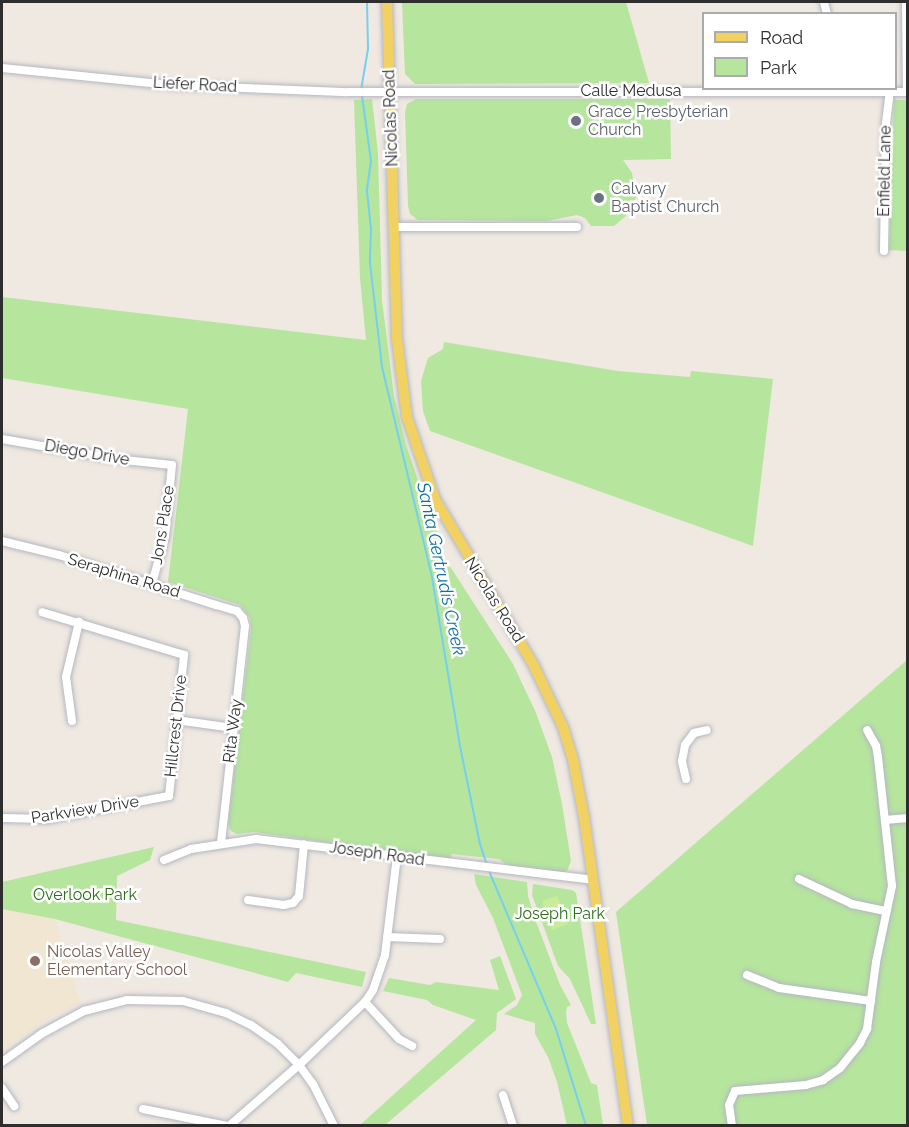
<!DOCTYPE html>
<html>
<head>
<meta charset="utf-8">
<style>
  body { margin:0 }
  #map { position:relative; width:909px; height:1127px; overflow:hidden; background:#efe9e1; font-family:Raleway,sans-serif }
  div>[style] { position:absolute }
  .education>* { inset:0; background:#f0e6d1 }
  .green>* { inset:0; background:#b6e59e }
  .pitch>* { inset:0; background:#c9ec9a }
  .stream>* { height:2px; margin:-1px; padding:0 1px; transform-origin:1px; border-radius:1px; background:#75cff0 }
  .roads { filter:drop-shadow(0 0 2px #b4b7c1) drop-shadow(0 0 2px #b4b7c1) }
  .minor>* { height:8px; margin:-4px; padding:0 4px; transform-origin:4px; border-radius:4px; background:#fff }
  .major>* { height:10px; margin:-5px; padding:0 5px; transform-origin:5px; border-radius:5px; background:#f2d163 }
  .dots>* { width:16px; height:16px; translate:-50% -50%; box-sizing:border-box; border:3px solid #fff; border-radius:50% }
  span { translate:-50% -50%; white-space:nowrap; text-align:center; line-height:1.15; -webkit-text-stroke:5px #fff; paint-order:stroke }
  .street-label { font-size:16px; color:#2e2e2e }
  .worship-label { font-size:16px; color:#5b616d }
  .left { translate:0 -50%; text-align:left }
  .park-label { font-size:16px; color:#2c6e1b }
  .education-label { font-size:16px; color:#785e54 }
  .water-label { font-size:18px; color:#0d6fa3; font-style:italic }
  .frame { position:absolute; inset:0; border:3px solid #2e2e2e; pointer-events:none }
  .legend { position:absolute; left:702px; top:12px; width:195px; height:78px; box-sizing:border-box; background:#fff; border:2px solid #ababab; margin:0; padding:8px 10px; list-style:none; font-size:18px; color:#2e2e2e }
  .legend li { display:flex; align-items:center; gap:12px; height:30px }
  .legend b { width:30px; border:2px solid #ababab }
</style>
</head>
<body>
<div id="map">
  <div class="education">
    <div style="clip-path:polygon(2px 909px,55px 919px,81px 1003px,48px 1019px,2px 1050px)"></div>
  </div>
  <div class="green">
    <div style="clip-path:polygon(402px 2px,626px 2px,649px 83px,415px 84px,405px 74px)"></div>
    <div style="clip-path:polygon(372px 99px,378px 153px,382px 300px,394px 396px,406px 445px,420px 486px,434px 516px,442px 554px,513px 664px,536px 713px,552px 757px,562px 804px,571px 861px,567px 871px,561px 873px,508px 866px,499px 859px,451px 854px,452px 860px,254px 832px,237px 834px,231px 831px,228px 824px,251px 629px,250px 618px,240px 605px,168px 582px,188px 409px,2px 378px,2px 297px,366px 340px,360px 278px,354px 100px)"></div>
    <div style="clip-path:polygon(416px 99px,670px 99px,671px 159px,623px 160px,632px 173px,636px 198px,626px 216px,614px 226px,591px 226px,585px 218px,577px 215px,547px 221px,418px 220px,410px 214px,408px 206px,405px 112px,407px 104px)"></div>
    <div style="clip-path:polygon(894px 100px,907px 100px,907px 251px,889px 250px)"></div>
    <div style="clip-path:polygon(444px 342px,618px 371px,690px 377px,691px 371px,773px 379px,753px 546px,430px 431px,423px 411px,421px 381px,428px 358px,443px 349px)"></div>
    <div style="clip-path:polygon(907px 660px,907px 1125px,647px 1125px,616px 912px)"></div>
    <div style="clip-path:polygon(154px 847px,150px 860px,117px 876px,116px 920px,366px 972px,362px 987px,296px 973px,288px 982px,55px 919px,2px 909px,2px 882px)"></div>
    <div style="clip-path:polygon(474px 874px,527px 882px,528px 896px,535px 919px,560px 985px,571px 1005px,567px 1007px,566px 1013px,567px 1023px,591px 1083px,597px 1085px,603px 1125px,567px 1125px,557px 1082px,548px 1057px,535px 1034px,535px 1023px,504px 1014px,517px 1005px,522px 995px,493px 918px,476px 885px)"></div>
    <div style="clip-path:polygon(533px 884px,572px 890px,576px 893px,596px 1024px,591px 1024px,570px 979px,558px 966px,532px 895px)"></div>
    <div style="clip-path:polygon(500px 956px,516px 999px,497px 1013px,496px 1030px,385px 1125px,360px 1125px,476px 1020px,433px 1005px,427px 1000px,383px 991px,389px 978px,430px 985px,436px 982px,499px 990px,490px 960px)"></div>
  </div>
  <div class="pitch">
    <div style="clip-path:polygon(557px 896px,568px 924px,552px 930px,542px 901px)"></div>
  </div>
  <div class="stream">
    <div style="left:361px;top:90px;width:42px;rotate:-80.3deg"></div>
    <div style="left:368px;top:49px;width:47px;rotate:-91.2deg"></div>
    <div style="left:362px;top:96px;width:66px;rotate:82.1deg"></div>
    <div style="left:371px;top:161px;width:30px;rotate:98deg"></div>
    <div style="left:367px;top:191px;width:37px;rotate:84deg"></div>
    <div style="left:371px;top:228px;width:35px;rotate:92deg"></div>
    <div style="left:370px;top:263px;width:105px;rotate:83.4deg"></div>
    <div style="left:382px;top:367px;width:216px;rotate:76.6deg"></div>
    <div style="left:432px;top:577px;width:171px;rotate:80.6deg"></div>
    <div style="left:460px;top:746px;width:100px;rotate:78.5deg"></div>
    <div style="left:480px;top:844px;width:22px;rotate:72deg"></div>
    <div style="left:489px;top:871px;width:172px;rotate:67deg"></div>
    <div style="left:556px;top:1029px;width:102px;rotate:72.8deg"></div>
  </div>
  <div class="roads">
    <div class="minor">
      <div style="left:824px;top:2px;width:12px;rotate:76deg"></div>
      <div style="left:906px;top:2px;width:90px;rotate:89.4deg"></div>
      <div style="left:2px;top:68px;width:169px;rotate:5.8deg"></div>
      <div style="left:170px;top:85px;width:178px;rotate:2.3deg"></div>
      <div style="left:348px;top:92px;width:560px"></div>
      <div style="left:394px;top:227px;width:183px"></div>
      <div style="left:884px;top:251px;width:128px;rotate:-89.1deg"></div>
      <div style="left:886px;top:123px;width:31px;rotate:-83deg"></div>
      <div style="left:2px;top:439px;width:115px;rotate:10deg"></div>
      <div style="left:115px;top:459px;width:57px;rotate:6deg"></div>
      <div style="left:172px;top:465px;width:71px;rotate:95.6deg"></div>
      <div style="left:165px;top:536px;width:50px;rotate:105.2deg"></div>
      <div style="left:2px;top:541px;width:59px;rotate:13.8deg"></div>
      <div style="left:59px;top:555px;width:165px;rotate:17.7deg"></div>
      <div style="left:216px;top:605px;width:22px;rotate:16deg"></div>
      <div style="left:237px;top:611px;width:9px;rotate:49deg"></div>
      <div style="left:243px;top:618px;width:8px;rotate:76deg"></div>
      <div style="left:245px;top:626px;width:219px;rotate:96.3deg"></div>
      <div style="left:176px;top:720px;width:58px;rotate:8deg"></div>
      <div style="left:72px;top:721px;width:44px;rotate:-97.8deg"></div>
      <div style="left:66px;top:677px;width:57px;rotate:-76.7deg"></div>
      <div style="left:686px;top:779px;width:18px;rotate:-103deg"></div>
      <div style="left:682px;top:761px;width:16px;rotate:-79deg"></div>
      <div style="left:685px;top:745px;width:15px;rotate:-53deg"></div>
      <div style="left:694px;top:733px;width:13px;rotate:-13deg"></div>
      <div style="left:2px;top:818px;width:45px;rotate:1.3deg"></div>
      <div style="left:47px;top:819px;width:124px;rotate:-10.7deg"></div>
      <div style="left:169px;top:796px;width:142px;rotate:-83.9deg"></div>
      <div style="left:184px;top:655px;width:148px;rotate:-163.2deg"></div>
      <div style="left:885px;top:820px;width:23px;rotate:-5deg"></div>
      <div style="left:164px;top:860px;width:29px;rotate:-22deg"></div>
      <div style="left:191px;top:849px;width:66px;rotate:-8.7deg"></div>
      <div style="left:256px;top:839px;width:339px;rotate:6.9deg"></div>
      <div style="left:799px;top:879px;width:59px;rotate:25.3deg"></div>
      <div style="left:852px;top:904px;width:35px;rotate:12deg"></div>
      <div style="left:248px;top:900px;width:36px;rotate:8deg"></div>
      <div style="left:284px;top:905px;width:9px;rotate:-13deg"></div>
      <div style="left:293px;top:903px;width:9px;rotate:-49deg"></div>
      <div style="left:299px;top:896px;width:52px;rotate:-84.5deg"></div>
      <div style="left:387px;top:937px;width:53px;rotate:2.2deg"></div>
      <div style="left:747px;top:975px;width:35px;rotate:22deg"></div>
      <div style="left:779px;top:988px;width:93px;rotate:8deg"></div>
      <div style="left:365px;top:1002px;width:50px;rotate:47.4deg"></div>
      <div style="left:399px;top:1039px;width:15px;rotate:28deg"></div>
      <div style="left:2px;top:1062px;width:50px;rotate:-35.3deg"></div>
      <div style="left:43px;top:1033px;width:47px;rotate:-28.2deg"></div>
      <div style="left:84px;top:1011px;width:44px;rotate:-14.3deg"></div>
      <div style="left:127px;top:1000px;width:56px;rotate:1deg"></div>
      <div style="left:183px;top:1001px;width:45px;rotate:15.6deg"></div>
      <div style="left:226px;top:1013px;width:28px;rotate:26deg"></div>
      <div style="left:251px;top:1025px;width:33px;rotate:35deg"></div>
      <div style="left:278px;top:1044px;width:30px;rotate:45deg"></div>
      <div style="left:299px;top:1065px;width:24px;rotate:54deg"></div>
      <div style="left:313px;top:1084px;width:47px;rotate:63.4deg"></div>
      <div style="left:2px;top:1088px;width:22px;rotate:56deg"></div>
      <div style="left:503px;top:1095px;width:33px;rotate:72deg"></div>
      <div style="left:143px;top:1109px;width:86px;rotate:11.4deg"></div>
      <div style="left:229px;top:1126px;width:93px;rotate:-41.1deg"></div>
      <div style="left:299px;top:1065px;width:91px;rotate:-43.7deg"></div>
      <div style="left:365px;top:1002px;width:14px;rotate:-56deg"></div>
      <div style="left:373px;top:990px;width:37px;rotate:-71deg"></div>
      <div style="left:385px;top:955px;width:100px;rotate:-83.1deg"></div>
      <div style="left:732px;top:1126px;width:21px;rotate:-98deg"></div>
      <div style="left:729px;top:1105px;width:15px;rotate:-67deg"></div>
      <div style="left:735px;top:1091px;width:71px;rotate:-4.8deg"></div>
      <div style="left:806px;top:1085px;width:18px;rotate:-16deg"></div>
      <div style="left:823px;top:1080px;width:21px;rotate:-35deg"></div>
      <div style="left:840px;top:1068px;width:32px;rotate:-51deg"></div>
      <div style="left:860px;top:1043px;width:16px;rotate:-63deg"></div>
      <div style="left:867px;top:1029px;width:68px;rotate:-82.3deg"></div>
      <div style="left:876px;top:962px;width:78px;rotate:-78.1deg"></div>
      <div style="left:892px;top:886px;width:130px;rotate:-96.2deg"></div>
      <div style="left:878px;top:757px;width:11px;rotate:-100deg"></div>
      <div style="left:876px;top:746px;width:18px;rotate:-119deg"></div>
    </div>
    <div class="major">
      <div style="left:387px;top:2px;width:337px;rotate:88.3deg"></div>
      <div style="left:397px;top:339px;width:79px;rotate:82.7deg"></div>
      <div style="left:407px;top:417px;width:87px;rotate:71.1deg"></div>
      <div style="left:435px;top:499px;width:194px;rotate:59.3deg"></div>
      <div style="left:534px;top:666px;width:68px;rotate:64.6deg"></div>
      <div style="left:563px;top:727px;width:34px;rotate:73deg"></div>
      <div style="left:573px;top:760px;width:58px;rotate:79.1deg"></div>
      <div style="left:584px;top:817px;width:312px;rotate:81.9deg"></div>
    </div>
  </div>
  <div class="dots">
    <div style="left:576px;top:121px;background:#6b7280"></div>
    <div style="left:599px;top:198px;background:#6b7280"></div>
    <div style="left:35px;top:961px;background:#8d6e63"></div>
  </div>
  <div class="street-label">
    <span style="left:195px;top:85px;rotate:3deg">Liefer Road</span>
    <span style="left:631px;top:91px">Calle Medusa</span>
    <span style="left:391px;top:118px;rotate:-92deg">Nicolas Road</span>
    <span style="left:885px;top:171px;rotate:-89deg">Enfield Lane</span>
    <span style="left:87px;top:453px;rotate:10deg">Diego Drive</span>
    <span style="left:163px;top:525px;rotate:-81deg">Jons Place</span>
    <span style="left:124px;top:576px;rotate:17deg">Seraphina Road</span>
    <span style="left:494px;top:600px;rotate:58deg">Nicolas Road</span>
    <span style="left:176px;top:726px;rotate:-84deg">Hillcrest Drive</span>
    <span style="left:233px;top:731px;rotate:-83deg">Rita Way</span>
    <span style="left:85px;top:810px;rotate:-9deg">Parkview Drive</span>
    <span style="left:377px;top:854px;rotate:8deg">Joseph Road</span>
  </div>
  <div class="worship-label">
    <span class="left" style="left:588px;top:121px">Grace Presbyterian<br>Church</span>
    <span class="left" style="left:611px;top:198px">Calvary<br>Baptist Church</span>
  </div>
  <div class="park-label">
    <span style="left:85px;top:895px">Overlook Park</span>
    <span style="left:560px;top:914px">Joseph Park</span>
  </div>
  <div class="education-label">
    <span class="left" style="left:47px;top:961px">Nicolas Valley<br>Elementary School</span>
  </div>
  <div class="water-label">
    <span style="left:441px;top:569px;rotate:78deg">Santa Gertrudis Creek</span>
  </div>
  <div class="frame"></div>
  <ul class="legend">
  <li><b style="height:8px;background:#f2d163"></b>Road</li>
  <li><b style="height:16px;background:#b6e59e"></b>Park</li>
  </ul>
</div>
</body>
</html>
